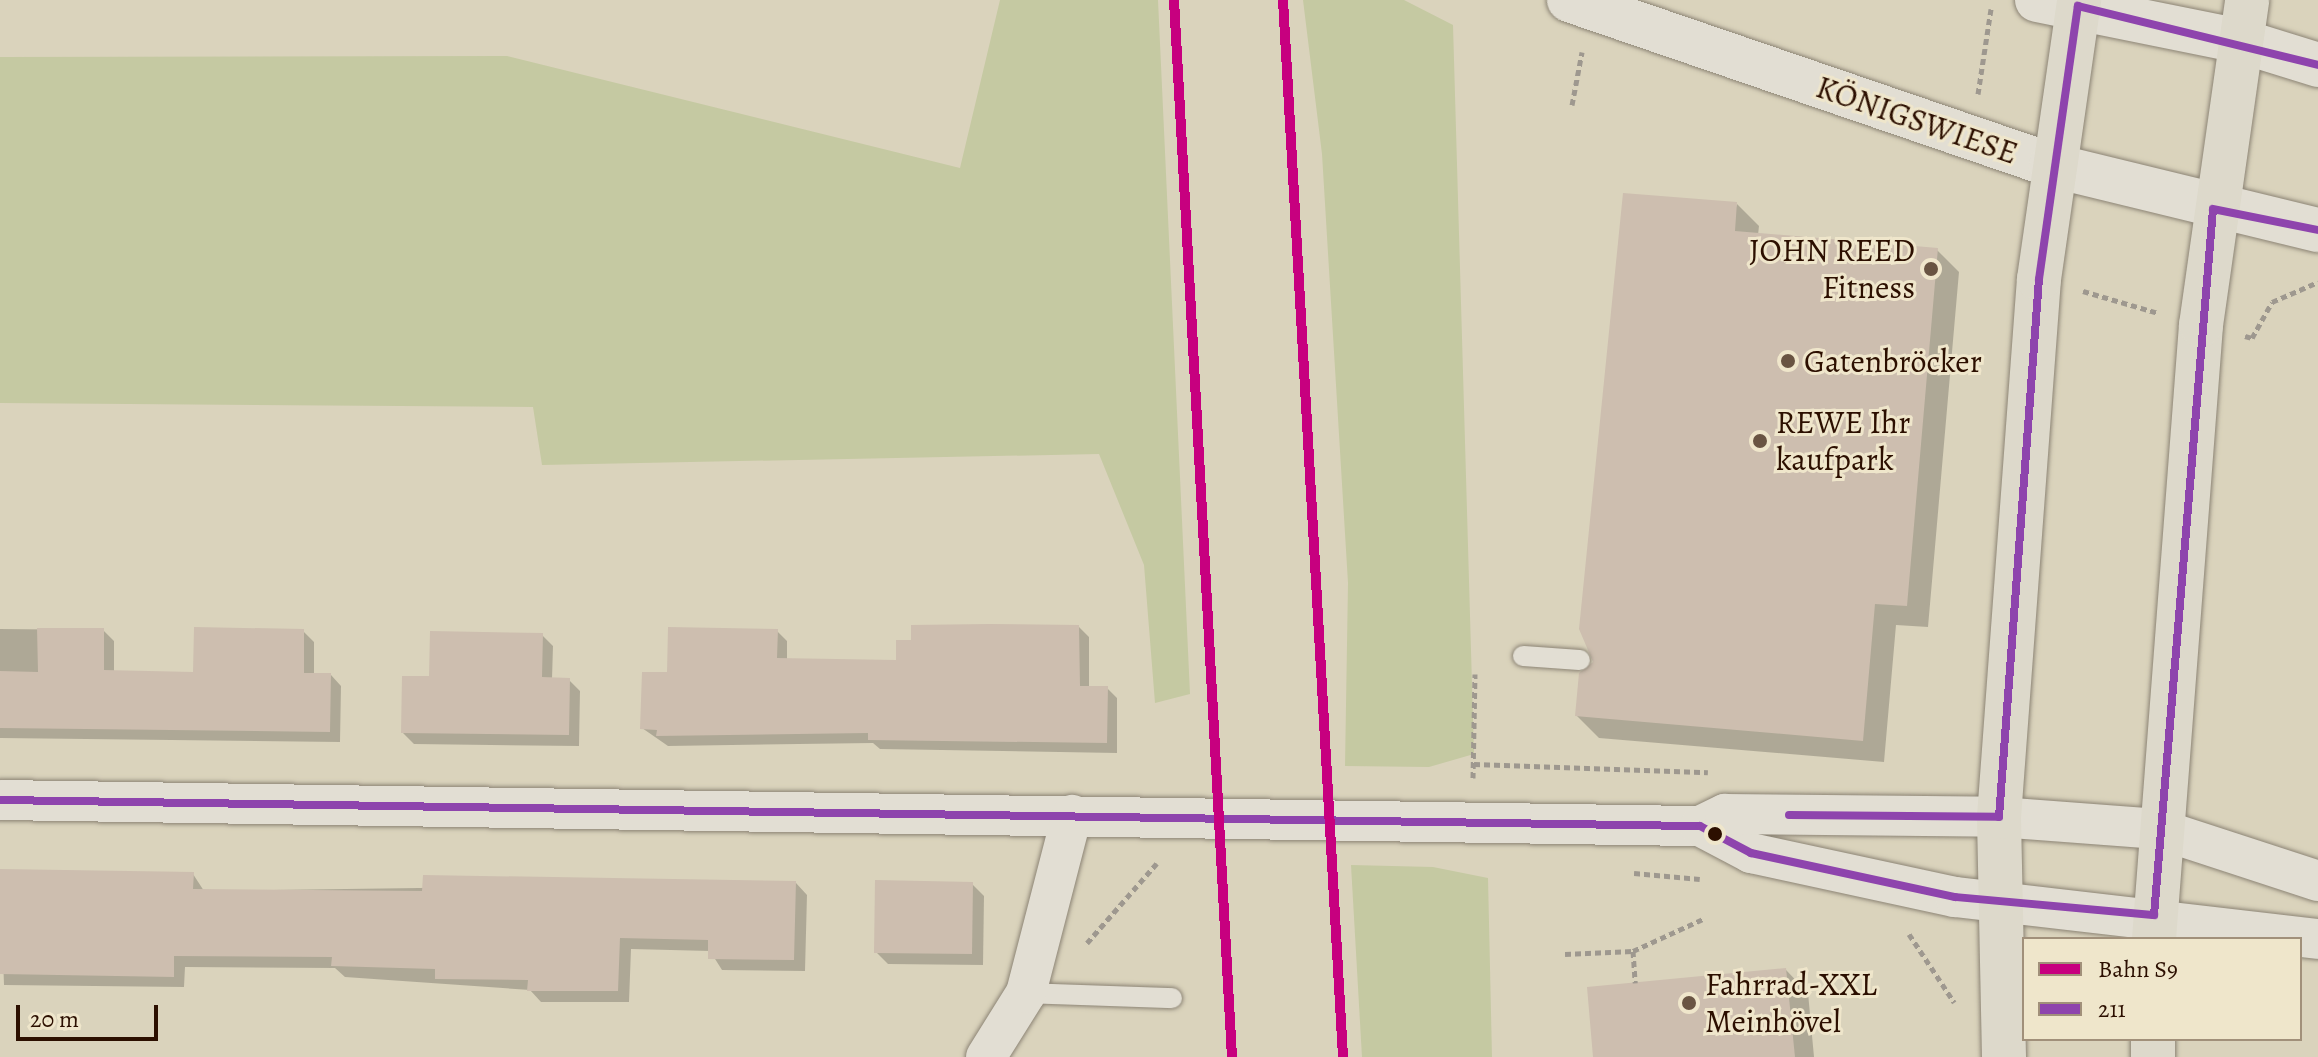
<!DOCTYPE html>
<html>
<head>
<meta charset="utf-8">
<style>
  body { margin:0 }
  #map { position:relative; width:2318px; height:1057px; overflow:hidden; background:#dad3bc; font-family:Alegreya,serif }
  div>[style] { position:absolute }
  .green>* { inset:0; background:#c5c9a2 }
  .shadow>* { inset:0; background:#0003 }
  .building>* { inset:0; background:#cdbeaf }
  .path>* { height:5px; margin-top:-2.5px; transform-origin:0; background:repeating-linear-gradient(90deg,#9e988f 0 6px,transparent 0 10px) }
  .roads { filter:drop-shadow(0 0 2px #8c8475) drop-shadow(0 0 2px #8c8475) }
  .lane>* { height:20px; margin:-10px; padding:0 10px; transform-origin:10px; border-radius:10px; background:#e2ded3 }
  .street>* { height:40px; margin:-20px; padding:0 20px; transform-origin:20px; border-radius:20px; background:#e2ded3 }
  .secondary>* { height:44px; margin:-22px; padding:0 22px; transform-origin:22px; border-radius:22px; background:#e2ded3 }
  .primary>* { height:44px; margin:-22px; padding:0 22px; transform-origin:22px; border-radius:22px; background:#ddd9cb }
  .bus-1>* { height:8px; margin:-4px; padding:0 4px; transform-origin:4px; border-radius:4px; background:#8e44ad }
  .rail-1>* { height:10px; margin:-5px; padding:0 5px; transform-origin:5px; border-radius:5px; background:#c7007f }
  .dots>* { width:22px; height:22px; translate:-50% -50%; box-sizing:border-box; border:4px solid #efe6cb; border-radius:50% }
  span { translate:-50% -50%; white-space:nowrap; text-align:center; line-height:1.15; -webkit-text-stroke:6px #efe6cb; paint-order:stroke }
  .street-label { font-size:32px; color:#2c0f00 }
  .poi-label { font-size:32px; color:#2c0f00 }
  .right { translate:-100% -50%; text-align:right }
  .left { translate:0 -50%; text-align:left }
  .legend { position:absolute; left:2022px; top:937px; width:280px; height:104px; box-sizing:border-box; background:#efe6cb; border:2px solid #a1907a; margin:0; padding:10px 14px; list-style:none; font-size:24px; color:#2c0f00 }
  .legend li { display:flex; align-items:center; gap:16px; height:40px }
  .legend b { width:40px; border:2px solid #a1907a }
  .scale { position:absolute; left:16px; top:1005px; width:142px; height:36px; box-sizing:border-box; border:4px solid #2c0f00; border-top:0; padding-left:10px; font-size:24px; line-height:28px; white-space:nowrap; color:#2c0f00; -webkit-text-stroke:6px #efe6cb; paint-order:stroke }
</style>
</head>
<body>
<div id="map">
  <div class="green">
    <div style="clip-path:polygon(1000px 0,1158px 0,1190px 694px,1155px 703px,1144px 565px,1099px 454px,542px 465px,533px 407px,0 403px,0 57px,507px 56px,960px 168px)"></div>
    <div style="clip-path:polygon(1303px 0,1404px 0,1453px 25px,1474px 754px,1429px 767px,1345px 766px,1348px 583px,1322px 154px)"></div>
    <div style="clip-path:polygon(1351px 865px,1433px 867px,1488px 878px,1492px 1057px,1362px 1057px)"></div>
  </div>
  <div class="shadow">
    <div style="clip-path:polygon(1737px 204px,1759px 226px,1758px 235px,1937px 250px,1959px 272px,1928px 627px,1896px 625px,1884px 762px,1599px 738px,1577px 716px)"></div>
    <div style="clip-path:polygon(1079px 627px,1089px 637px,1089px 688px,1107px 688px,1117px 698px,1117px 753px,880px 749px,873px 743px,668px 746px,642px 728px,669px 674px,777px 631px,787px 641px,787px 660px,898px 662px)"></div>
    <div style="clip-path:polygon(0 629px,103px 630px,114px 641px,114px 673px,195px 674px,303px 631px,314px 642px,314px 675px,331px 675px,341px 686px,340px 742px,0 738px)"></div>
    <div style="clip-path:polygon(542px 635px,553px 646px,552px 679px,569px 680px,580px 691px,579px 746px,414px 744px,403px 733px,431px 678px)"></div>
    <div style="clip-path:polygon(0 871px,193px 874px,204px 891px,796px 883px,807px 895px,805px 971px,722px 970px,710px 951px,631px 949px,629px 1002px,541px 1002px,530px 990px,345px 977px,335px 968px,185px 967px,184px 987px,4px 985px)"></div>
    <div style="clip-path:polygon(972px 884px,984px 896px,983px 965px,888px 964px,876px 952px)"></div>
    <div style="clip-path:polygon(1786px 970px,1808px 993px,1814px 1057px,1595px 1057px)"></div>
  </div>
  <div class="building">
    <div style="clip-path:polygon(1623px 193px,1737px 202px,1735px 231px,1938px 248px,1907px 606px,1875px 604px,1863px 741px,1575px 716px,1579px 673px,1593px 662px,1579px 629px)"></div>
    <div style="clip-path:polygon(989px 624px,1079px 625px,1080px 686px,1108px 686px,1107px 743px,868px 740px,868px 733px,656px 736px,657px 730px,640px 729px,642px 672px,667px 672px,668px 627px,778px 629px,777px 658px,896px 660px,896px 640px,911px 640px,911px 625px)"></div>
    <div style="clip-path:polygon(194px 627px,304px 629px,304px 673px,331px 673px,330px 732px,0 728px,0 671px,38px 672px,37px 628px,104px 628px,104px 670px,193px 672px)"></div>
    <div style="clip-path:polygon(430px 631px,543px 633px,542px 677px,570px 678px,569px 735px,401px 733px,402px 676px,429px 676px)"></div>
    <div style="clip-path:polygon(0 869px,194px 872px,193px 889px,422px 891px,423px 875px,796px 881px,794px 960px,708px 959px,708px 940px,620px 938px,618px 991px,527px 991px,528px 980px,435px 979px,435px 969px,331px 966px,332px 957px,174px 956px,174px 977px,0 974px)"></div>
    <div style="clip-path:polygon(875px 880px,973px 882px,972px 954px,874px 953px)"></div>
    <div style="clip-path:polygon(1786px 968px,1795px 1057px,1593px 1057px,1587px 987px)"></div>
  </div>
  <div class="path">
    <div style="left:1978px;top:94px;width:86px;rotate:-81.3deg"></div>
    <div style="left:1572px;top:105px;width:54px;rotate:-79.3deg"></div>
    <div style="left:2083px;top:291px;width:78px;rotate:16.3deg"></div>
    <div style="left:2245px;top:336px;width:7px;rotate:16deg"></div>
    <div style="left:2252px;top:338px;width:41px;rotate:-60.9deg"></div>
    <div style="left:2272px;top:302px;width:50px;rotate:-23.5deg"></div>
    <div style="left:1474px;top:764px;width:234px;rotate:2deg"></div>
    <div style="left:1473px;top:778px;width:104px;rotate:-88.9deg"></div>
    <div style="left:1634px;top:873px;width:66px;rotate:5.2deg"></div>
    <div style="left:1909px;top:934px;width:82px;rotate:56.5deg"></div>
    <div style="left:1087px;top:943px;width:106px;rotate:-48.8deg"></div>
    <div style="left:1633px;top:951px;width:77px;rotate:-24.6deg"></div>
    <div style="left:1565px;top:954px;width:68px;rotate:-2.5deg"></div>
    <div style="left:1633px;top:951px;width:32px;rotate:86deg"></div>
  </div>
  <div class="roads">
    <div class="lane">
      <div style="left:1523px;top:656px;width:57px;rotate:4deg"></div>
      <div style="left:1026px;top:993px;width:146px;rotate:2deg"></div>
    </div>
    <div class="street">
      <div style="left:0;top:800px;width:1700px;rotate:0.88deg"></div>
      <div style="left:1700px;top:826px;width:58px;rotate:27.9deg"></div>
      <div style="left:1751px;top:853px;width:209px;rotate:12.2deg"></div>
      <div style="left:1955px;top:897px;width:365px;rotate:6.6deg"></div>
      <div style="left:1700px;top:826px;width:28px;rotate:-26deg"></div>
      <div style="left:1725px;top:814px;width:274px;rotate:0.6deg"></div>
      <div style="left:1999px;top:817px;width:160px;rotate:4.3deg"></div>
      <div style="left:2159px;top:829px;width:167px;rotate:18.1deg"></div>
      <div style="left:986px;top:1057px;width:75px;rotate:-58deg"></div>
      <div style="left:1026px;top:993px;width:184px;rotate:-75.5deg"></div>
    </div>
    <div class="secondary">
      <div style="left:1569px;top:0;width:509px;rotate:18.9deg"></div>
      <div style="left:2051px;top:165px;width:275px;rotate:13.7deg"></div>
      <div style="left:2037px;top:0;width:208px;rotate:11.4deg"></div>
      <div style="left:2241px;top:41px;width:81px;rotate:17.3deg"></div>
    </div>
    <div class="primary">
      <div style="left:2154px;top:939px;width:616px;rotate:-85.62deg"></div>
      <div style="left:2201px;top:325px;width:328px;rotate:-81.9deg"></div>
      <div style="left:2004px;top:1057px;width:240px;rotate:-91.2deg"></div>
      <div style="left:1999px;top:817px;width:539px;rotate:-85.75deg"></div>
      <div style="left:2039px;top:279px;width:282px;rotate:-81.8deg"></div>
      <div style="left:2153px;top:1057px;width:18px;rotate:-90deg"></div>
    </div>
  </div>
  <div class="bus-1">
    <div style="left:2078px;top:6px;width:247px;rotate:13.8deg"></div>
    <div style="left:2213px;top:209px;width:107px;rotate:11.3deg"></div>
    <div style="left:0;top:800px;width:1700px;rotate:0.88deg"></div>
    <div style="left:1700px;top:826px;width:58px;rotate:27.9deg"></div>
    <div style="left:1751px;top:853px;width:209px;rotate:12.2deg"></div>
    <div style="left:1955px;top:897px;width:200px;rotate:5.2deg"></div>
    <div style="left:1789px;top:815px;width:210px;rotate:0.5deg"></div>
    <div style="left:1999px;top:817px;width:539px;rotate:-85.75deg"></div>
    <div style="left:2039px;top:279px;width:276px;rotate:-81.9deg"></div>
    <div style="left:2154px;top:915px;width:708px;rotate:-85.22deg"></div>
  </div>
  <div class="rail-1">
    <div style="left:1174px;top:0;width:1059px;rotate:86.86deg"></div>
    <div style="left:1283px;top:0;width:1059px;rotate:86.75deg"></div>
  </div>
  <div class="dots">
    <div style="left:1931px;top:269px;background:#695442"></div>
    <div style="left:1788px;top:361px;background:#695442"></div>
    <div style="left:1760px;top:441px;background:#695442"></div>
    <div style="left:1715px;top:834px;background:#2c0f00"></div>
    <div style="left:1689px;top:1003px;background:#695442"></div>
  </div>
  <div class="street-label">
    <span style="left:1917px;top:120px;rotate:19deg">KÖNIGSWIESE</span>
  </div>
  <div class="poi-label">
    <span class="right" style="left:1915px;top:269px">JOHN REED<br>Fitness</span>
    <span class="left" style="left:1804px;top:361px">Gatenbröcker</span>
    <span class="left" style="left:1776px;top:441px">REWE Ihr<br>kaufpark</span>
    <span class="left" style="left:1705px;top:1003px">Fahrrad-XXL<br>Meinhövel</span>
  </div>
  <ul class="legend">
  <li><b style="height:10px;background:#c7007f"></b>Bahn S9</li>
  <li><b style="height:10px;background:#8e44ad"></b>211</li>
  </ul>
  <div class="scale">20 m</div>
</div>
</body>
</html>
